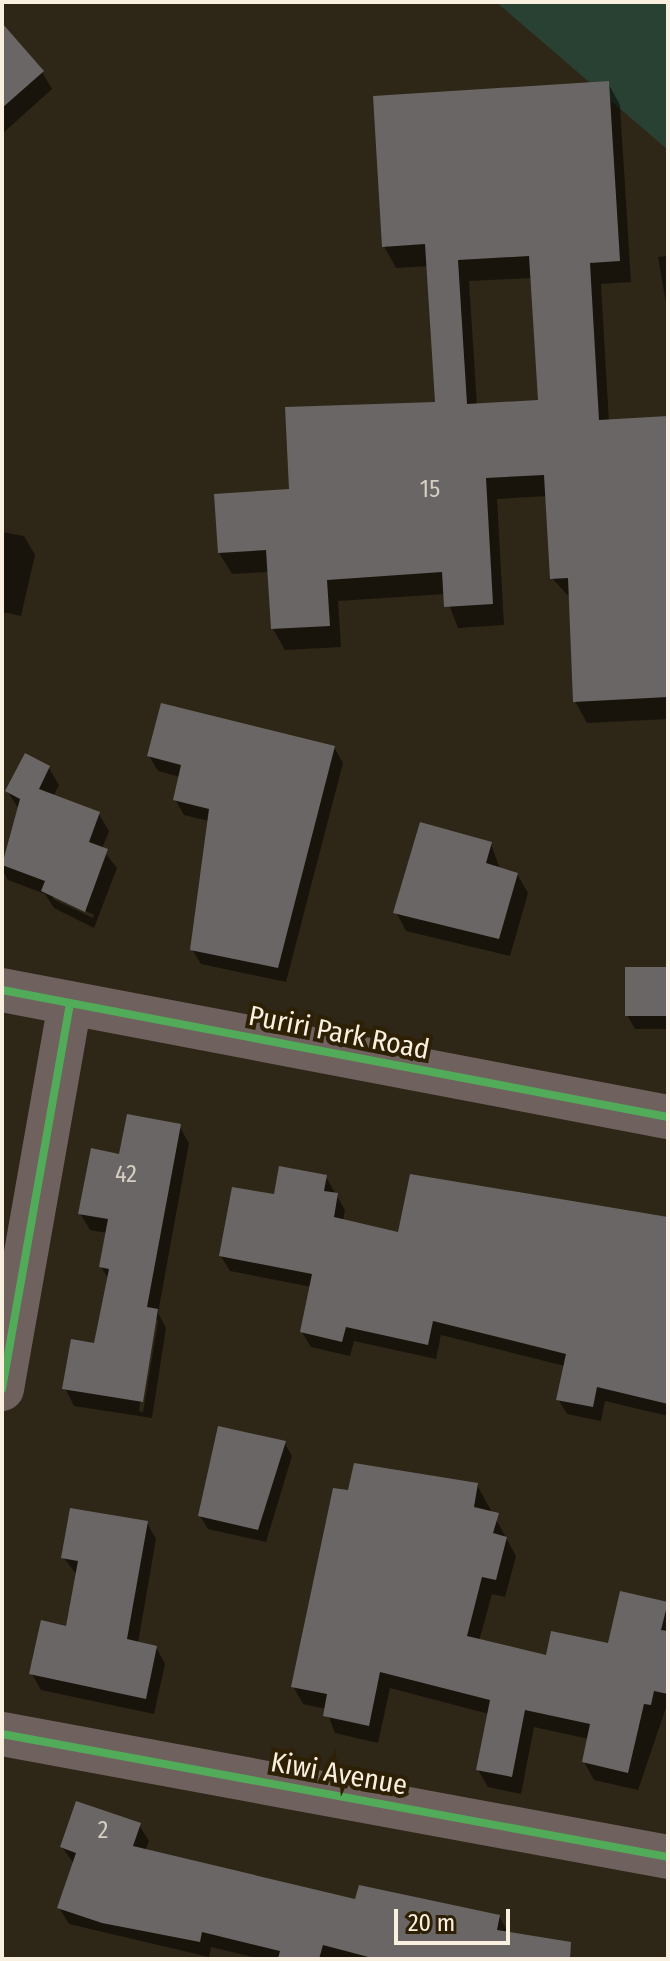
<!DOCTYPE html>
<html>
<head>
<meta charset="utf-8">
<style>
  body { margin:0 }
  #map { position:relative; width:670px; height:1961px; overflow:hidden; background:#2e2617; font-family:"Fira Sans Condensed",sans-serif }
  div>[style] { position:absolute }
  .green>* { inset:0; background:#294132 }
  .shadow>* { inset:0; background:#0007 }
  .building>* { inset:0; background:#696665 }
  .minor>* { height:44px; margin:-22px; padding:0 22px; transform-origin:22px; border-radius:22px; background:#6f615e }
  .cycleway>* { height:8px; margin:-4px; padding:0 4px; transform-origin:4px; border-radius:4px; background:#51ab58 }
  span { translate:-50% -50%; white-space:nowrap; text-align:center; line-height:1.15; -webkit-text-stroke:8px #2d2005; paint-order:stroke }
  .number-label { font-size:24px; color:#d5cec1 }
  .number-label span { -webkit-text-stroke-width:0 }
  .street-label { font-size:28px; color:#f9f0e0 }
  .frame { position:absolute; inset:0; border:4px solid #f9f0e0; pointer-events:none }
  .scale { position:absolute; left:394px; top:1909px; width:116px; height:36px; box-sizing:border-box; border:4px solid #f9f0e0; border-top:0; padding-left:10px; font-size:24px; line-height:28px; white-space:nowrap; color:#f9f0e0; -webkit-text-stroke:6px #2d2005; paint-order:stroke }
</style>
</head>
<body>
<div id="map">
  <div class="green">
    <div style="clip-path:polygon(496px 2px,668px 2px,668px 150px)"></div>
  </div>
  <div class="shadow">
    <div style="clip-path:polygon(2px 55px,42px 72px,52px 89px,2px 134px)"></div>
    <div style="clip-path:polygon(evenodd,608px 83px,620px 105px,631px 282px,601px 284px,609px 422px,668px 418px,668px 719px,587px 723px,575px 701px,571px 599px,552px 578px,547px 496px,497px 499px,504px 625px,458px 628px,445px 594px,338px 601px,341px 647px,285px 650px,273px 629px,269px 572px,232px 574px,219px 553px,291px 491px,437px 404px,429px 266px,396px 268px,384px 246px,608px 83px,532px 278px,540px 402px,477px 406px,469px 281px,532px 278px)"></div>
    <div style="clip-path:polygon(668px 256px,668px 315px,658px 257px)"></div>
    <div style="clip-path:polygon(2px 532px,24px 536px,35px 555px,21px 616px,2px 612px)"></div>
    <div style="clip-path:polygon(334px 747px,343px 763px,286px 982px,201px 964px,192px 949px,209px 821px,184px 815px,175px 799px,180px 777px,158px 771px,149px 756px)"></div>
    <div style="clip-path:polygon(evenodd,49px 768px,59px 785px,53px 797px,99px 814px,109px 831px,102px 849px,117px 868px,94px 928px,54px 908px,45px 894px,8px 880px,2px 869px,19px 809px,7px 791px,49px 768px,53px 895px,94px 915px,93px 918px,53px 899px,53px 895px)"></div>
    <div style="clip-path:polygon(491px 844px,500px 869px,517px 874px,528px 893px,510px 956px,406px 931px,396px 912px)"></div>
    <div style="clip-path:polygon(668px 969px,668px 1029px,635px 1029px,627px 1015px)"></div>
    <div style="clip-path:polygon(evenodd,179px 1126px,189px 1143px,158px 1313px,166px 1328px,152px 1418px,74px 1406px,65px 1388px,96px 1345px,109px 1280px,101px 1267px,107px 1233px,90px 1230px,80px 1213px,120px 1157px,179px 1126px,154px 1318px,158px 1321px,143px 1412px,139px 1411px,154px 1318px)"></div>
    <div style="clip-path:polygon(326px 1177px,345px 1210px,343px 1221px,399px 1234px,668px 1220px,668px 1416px,605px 1401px,601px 1421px,567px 1414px,558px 1399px,565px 1366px,441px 1335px,436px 1359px,354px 1341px,350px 1356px,311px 1347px,302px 1332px,312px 1287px,230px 1271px,221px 1256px,276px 1197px)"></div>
    <div style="clip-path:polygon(284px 1442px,292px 1456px,266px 1542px,208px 1529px,200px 1516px)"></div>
    <div style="clip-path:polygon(477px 1485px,516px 1556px,505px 1597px,492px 1594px,479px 1641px,548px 1657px,610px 1645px,668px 1606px,668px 1702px,638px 1790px,594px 1780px,584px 1762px,589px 1739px,534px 1727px,521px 1794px,488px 1787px,478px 1770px,489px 1714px,390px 1688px,378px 1743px,335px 1733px,326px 1709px,303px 1704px,293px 1686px,349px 1493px)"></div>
    <div style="clip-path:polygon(147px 1523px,156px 1539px,138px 1643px,156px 1647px,165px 1664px,154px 1714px,41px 1690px,32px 1674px,68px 1628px,77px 1575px,63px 1557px)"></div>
    <div style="clip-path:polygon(139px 1825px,149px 1841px,145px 1851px,357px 1902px,499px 1916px,509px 1934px,552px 1959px,261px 1959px,211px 1947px,209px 1957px,69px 1924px,59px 1908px,74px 1864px,62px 1847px)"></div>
  </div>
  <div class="building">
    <div style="clip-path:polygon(2px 23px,44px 71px,2px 108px)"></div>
    <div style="clip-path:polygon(evenodd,609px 81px,620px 261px,590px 263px,599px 420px,668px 416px,668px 697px,573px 702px,568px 578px,550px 579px,544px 475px,486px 478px,493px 604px,444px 607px,442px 572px,327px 580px,330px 626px,271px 629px,266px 550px,218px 553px,214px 494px,289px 489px,285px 407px,435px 402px,425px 244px,382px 247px,373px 96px,609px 81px,529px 256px,538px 400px,467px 404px,458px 260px,529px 256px)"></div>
    <div style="clip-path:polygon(161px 703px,335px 746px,278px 968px,190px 950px,209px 809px,173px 800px,181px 765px,147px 756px)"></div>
    <div style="clip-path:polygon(25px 753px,50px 766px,39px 789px,100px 812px,89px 842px,108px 849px,85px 912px,41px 891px,45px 881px,2px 865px,20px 799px,5px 791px)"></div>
    <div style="clip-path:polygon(420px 822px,492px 842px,486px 863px,518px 873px,499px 939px,393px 913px)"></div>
    <div style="clip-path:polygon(625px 967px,668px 967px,668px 1016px,625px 1016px)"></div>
    <div style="clip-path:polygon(127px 1114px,181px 1124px,147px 1307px,158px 1309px,143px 1402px,62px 1389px,71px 1339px,94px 1343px,109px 1269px,99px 1267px,108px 1219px,78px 1214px,91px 1148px,119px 1154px)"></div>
    <div style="clip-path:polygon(279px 1166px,327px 1175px,324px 1191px,338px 1193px,334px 1217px,398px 1232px,410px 1174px,668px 1217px,668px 1404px,597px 1387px,593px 1407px,556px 1400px,566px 1354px,433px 1321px,428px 1345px,346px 1327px,342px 1342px,300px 1332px,312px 1274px,219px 1256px,232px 1187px,274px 1194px)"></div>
    <div style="clip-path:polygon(218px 1426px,286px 1441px,258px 1530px,198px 1516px)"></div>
    <div style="clip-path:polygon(354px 1463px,478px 1483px,474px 1507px,499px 1513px,493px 1533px,507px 1537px,496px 1580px,482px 1577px,467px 1636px,546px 1655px,551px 1631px,608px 1643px,620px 1591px,668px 1602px,661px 1630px,668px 1631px,668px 1694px,654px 1691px,651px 1705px,644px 1704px,628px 1773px,582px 1762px,590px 1724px,525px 1710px,512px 1777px,476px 1770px,490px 1700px,380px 1672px,369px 1726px,323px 1716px,327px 1694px,291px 1687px,333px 1488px,348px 1490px)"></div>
    <div style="clip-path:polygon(70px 1508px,148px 1521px,127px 1639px,157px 1646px,146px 1699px,29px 1674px,41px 1620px,66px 1626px,78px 1561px,61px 1558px)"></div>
    <div style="clip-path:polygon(76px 1801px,141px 1823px,133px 1846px,355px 1899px,359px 1885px,500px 1915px,497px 1930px,571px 1942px,570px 1959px,376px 1959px,323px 1945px,319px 1959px,278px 1959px,280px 1951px,202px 1932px,200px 1942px,102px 1923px,57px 1908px,76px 1853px,60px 1847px)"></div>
  </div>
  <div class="minor">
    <div style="left:2px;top:990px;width:678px;rotate:10.8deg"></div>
    <div style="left:2px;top:1389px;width:390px;rotate:-80deg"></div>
    <div style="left:2px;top:1734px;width:677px;rotate:10.46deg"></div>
  </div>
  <div class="cycleway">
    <div style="left:2px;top:990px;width:678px;rotate:10.8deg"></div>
    <div style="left:2px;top:1389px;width:390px;rotate:-80deg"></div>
    <div style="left:2px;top:1734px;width:677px;rotate:10.46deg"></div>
  </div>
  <div class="number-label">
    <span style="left:430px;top:490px">15</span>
    <span style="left:126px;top:1175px">42</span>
    <span style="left:103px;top:1831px">2</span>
  </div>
  <div class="street-label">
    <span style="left:339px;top:1033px;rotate:11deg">Puriri Park Road</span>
    <span style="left:339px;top:1774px;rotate:10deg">Kiwi Avenue</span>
  </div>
  <div class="frame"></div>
  <div class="scale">20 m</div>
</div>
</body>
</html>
